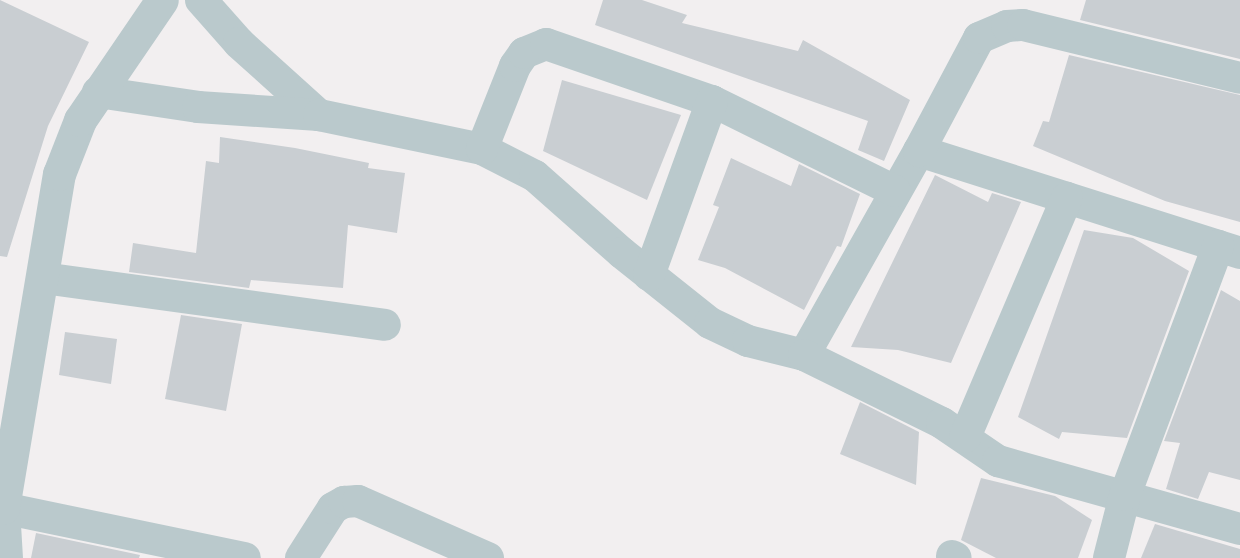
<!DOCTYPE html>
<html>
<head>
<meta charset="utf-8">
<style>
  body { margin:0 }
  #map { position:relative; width:1240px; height:558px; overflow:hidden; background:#f2eff0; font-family:Quicksand,sans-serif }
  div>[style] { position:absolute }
  .building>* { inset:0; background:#c9ced2 }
  .minor>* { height:32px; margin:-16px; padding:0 16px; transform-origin:16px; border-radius:16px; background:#bac9cc }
  .tertiary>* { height:33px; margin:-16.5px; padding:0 16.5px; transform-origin:16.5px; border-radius:16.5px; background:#bac9cc }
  span { translate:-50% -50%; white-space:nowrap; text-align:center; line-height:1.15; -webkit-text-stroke:5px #fff; paint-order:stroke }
</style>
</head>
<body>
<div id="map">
  <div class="building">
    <div style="clip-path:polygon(0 0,89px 42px,48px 126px,7px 257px,0 256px)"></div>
    <div style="clip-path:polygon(603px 0,642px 0,687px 15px,682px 23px,798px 51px,803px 40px,910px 100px,884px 161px,858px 150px,868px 121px,595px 25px)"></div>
    <div style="clip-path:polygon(1086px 0,1240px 0,1240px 59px,1080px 20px)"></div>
    <div style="clip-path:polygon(1069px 55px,1240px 95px,1240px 222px,1165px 201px,1033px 146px,1043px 121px,1049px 122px)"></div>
    <div style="clip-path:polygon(562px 80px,681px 115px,647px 200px,543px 151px)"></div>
    <div style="clip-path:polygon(220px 137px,295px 148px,369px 163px,368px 168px,405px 173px,397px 233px,348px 225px,343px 288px,251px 280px,249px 288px,129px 272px,133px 243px,196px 253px,206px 161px,219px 163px)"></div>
    <div style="clip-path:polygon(731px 158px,791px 186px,799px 164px,860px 194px,841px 247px,837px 246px,804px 310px,725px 268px,698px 260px,719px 207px,713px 205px)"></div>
    <div style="clip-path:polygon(935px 175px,988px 202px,992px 193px,1021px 202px,951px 363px,898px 350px,851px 347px)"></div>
    <div style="clip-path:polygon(1084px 230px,1133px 238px,1189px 271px,1127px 438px,1062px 432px,1059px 439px,1018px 417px)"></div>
    <div style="clip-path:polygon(1221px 290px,1240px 301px,1240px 480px,1209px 472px,1198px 499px,1166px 489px,1180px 443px,1164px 441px)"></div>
    <div style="clip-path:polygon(181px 315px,242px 324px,226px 411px,165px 399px)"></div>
    <div style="clip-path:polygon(65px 332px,117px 339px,111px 384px,59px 375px)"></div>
    <div style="clip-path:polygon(860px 402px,919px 432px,916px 485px,840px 454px)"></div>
    <div style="clip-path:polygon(981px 478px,1055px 496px,1092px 520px,1078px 558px,996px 558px,961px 540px)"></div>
    <div style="clip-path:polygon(1155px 524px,1240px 549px,1240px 558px,1141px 558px)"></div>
    <div style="clip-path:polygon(36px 533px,140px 555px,139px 558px,31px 558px)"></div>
  </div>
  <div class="minor">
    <div style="left:201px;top:0;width:57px;rotate:48.5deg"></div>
    <div style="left:239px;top:43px;width:108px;rotate:42deg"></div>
    <div style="left:98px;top:92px;width:101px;rotate:8.5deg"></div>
    <div style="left:198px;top:107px;width:121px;rotate:3.8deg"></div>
    <div style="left:319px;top:115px;width:167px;rotate:11.8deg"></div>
    <div style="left:482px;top:149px;width:59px;rotate:27deg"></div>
    <div style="left:535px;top:176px;width:116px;rotate:41.5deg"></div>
    <div style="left:622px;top:253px;width:112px;rotate:38.5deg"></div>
    <div style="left:710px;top:323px;width:42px;rotate:25.3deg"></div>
    <div style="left:748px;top:341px;width:58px;rotate:14deg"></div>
    <div style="left:804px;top:355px;width:234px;rotate:-60.6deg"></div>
    <div style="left:919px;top:151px;width:337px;rotate:17.6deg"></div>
    <div style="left:482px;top:149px;width:89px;rotate:-68.3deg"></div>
    <div style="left:515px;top:66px;width:16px;rotate:-55deg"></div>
    <div style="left:524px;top:53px;width:24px;rotate:-22deg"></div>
    <div style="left:546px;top:44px;width:176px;rotate:19deg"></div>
    <div style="left:712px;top:101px;width:204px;rotate:26.2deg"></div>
    <div style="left:919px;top:151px;width:128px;rotate:-62deg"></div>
    <div style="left:979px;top:38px;width:30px;rotate:-23deg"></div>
    <div style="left:1007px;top:26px;width:16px;rotate:-4deg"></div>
    <div style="left:1023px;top:25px;width:223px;rotate:13.7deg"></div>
    <div style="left:649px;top:275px;width:185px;rotate:-70.1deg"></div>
    <div style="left:43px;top:278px;width:345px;rotate:7.8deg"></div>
    <div style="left:804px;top:355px;width:154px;rotate:26.2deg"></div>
    <div style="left:942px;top:423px;width:68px;rotate:34.2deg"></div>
    <div style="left:998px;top:461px;width:251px;rotate:15.7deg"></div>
    <div style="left:965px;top:437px;width:260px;rotate:-66.9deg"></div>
    <div style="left:3px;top:508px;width:247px;rotate:11.7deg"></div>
    <div style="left:952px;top:556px;width:4px;rotate:27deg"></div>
    <div style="left:301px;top:558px;width:59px;rotate:-57.4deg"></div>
    <div style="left:333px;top:508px;width:13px;rotate:-29deg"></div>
    <div style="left:344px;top:502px;width:14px;rotate:-4deg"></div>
    <div style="left:358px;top:501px;width:142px;rotate:23.7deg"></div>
    <div style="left:1109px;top:558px;width:65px;rotate:-75.7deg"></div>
    <div style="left:1125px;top:495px;width:266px;rotate:-69.5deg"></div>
  </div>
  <div class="tertiary">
    <div style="left:6px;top:558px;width:50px;rotate:-93.4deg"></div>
    <div style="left:3px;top:508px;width:339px;rotate:-80.5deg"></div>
    <div style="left:59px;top:174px;width:58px;rotate:-68.7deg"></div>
    <div style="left:80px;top:120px;width:145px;rotate:-55.7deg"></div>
  </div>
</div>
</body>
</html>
